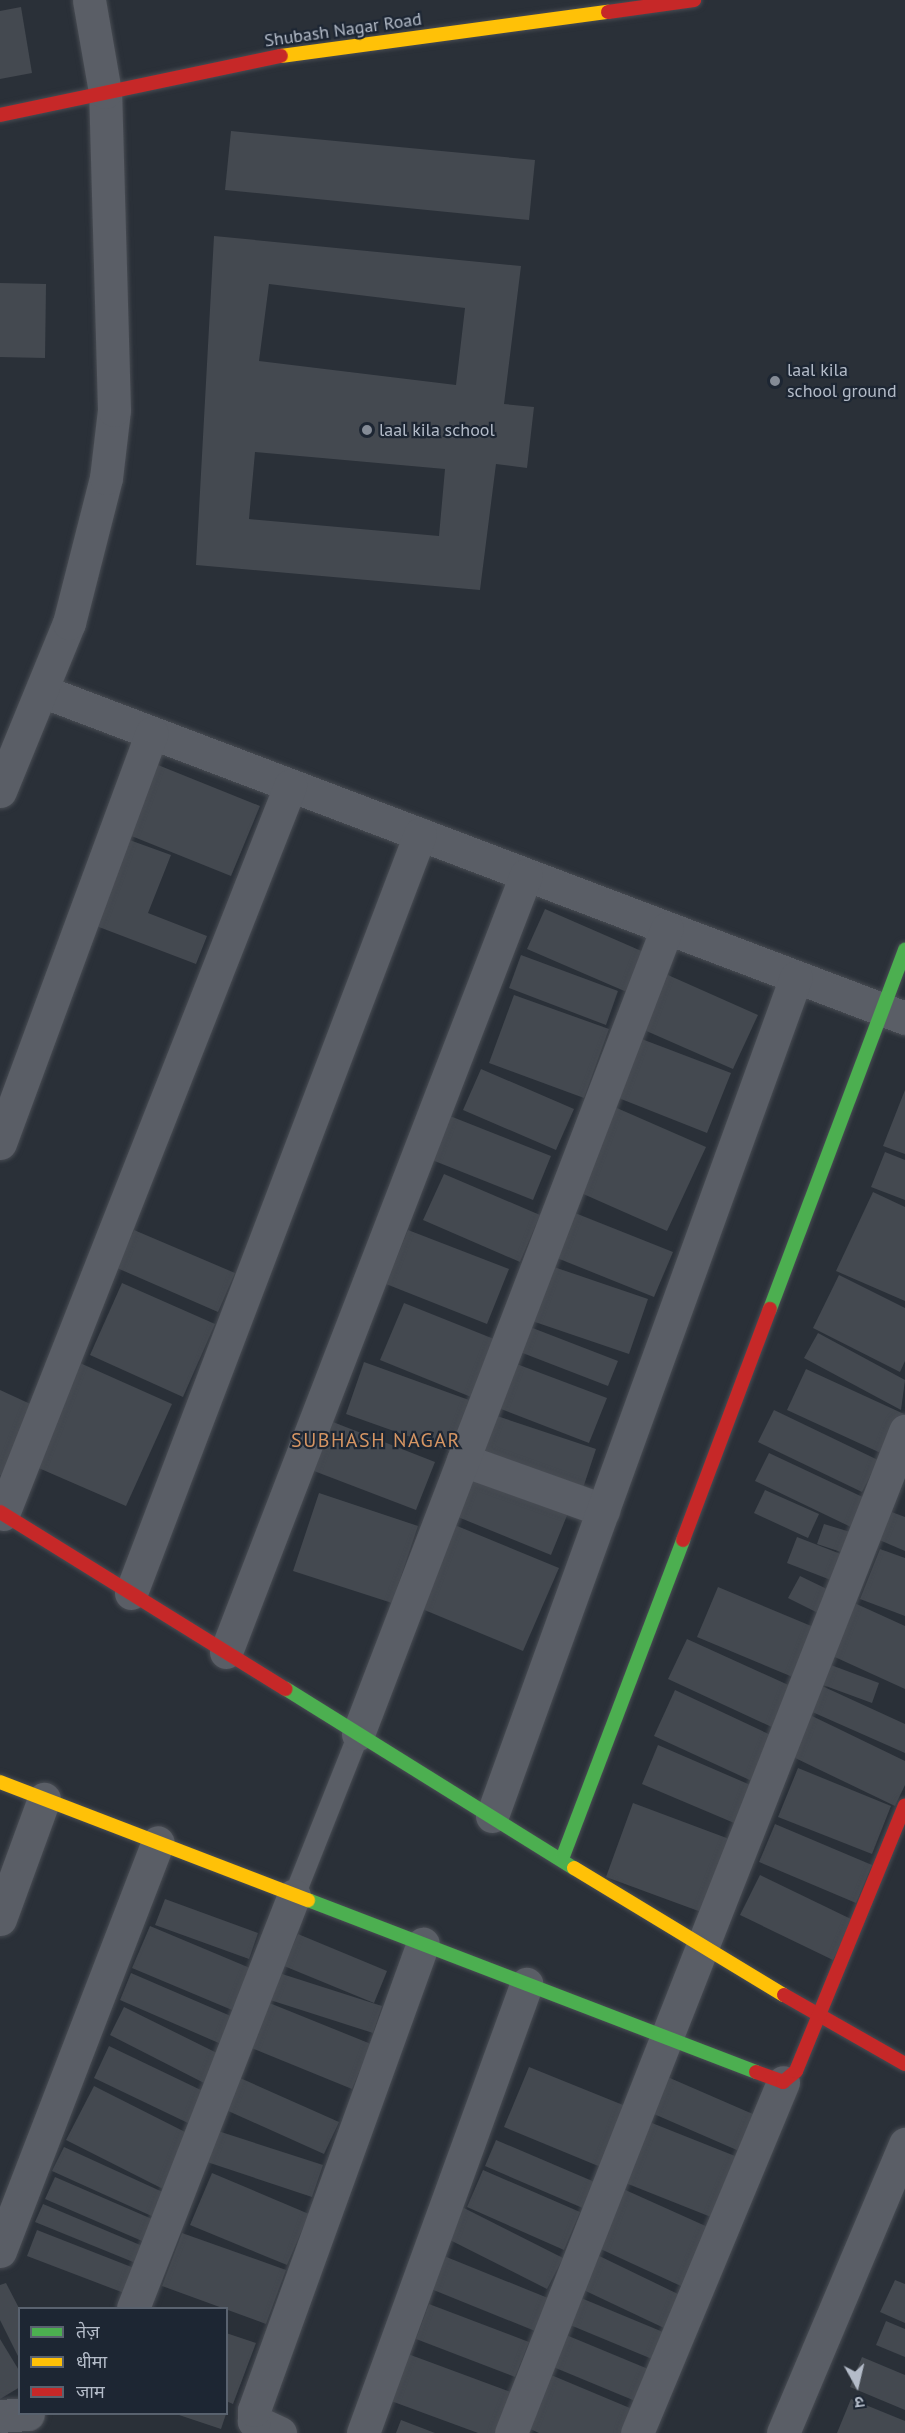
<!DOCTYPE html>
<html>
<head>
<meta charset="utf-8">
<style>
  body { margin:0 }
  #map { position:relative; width:905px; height:2433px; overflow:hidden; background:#2a3038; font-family:"PT Sans","Noto Sans Devanagari",sans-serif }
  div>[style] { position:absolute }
  .building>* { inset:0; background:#444950 }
  .roads { filter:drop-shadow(0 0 2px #484c53) drop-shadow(0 0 2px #484c53) }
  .lane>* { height:21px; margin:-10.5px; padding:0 10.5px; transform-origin:10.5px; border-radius:10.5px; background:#5a5e66 }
  .street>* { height:33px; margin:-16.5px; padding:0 16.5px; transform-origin:16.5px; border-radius:16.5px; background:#5a5e66 }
  .fast>* { height:14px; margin:-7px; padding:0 7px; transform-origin:7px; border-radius:7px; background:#4caf50 }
  .slow>* { height:14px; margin:-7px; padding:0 7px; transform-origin:7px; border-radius:7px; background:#ffc107 }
  .jam>* { height:14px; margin:-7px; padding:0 7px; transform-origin:7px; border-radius:7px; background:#c62828 }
  .dots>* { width:16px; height:16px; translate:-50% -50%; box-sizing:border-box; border:3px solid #1d2633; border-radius:50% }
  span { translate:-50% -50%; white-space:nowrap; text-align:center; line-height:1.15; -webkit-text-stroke:4.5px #1d2633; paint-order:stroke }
  .street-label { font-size:18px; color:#b4bcc9 }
  .poi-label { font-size:18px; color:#b4bcc9 }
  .left { translate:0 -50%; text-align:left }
  .neighbourhood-label { font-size:20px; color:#d59563; letter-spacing:1.5px }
  .legend { position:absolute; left:18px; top:2307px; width:210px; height:108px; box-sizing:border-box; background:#1d2633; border:2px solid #59626f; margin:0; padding:8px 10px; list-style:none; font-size:18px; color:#b4bcc9 }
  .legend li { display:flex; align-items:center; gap:12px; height:30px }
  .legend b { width:30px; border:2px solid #59626f }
  .north { position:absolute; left:827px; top:2355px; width:60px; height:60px; -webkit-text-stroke:4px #1d2633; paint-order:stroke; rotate:172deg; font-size:16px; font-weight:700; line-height:24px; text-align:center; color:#b4bcc9 }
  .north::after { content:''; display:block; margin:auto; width:21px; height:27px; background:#b4bcc9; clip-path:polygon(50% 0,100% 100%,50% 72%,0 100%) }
</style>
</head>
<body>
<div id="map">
  <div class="building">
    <div style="clip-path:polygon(21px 7px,32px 73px,0 79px,0 11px)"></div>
    <div style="clip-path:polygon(231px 131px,535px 160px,529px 220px,225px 190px)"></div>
    <div style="clip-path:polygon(evenodd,214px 236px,521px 266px,504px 404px,534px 407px,527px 468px,496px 464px,480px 590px,196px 565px,214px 236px,269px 284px,465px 308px,456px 385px,259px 361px,269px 284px,214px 236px,255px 452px,445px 469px,439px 536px,249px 519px,255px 452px)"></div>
    <div style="clip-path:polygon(0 283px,46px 284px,45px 358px,0 357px)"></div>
    <div style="clip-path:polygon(153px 763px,260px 806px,231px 876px,124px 833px)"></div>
    <div style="clip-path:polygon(124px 838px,171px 855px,148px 913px,207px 936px,196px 964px,91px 924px)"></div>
    <div style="clip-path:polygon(545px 909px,646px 953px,629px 993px,527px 949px)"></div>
    <div style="clip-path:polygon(521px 955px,618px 991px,606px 1025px,509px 988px)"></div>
    <div style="clip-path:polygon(659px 971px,758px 1015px,733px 1069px,635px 1026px)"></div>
    <div style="clip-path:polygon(514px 995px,609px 1029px,584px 1098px,489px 1063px)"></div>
    <div style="clip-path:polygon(639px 1038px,731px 1073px,707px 1133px,616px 1097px)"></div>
    <div style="clip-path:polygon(481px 1069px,574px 1109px,556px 1150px,463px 1110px)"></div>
    <div style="clip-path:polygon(905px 1090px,905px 1154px,883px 1146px)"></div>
    <div style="clip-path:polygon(610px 1105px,706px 1147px,667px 1231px,572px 1189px)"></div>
    <div style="clip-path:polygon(450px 1116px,551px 1156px,533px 1200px,432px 1160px)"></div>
    <div style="clip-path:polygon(885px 1152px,905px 1160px,905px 1200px,871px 1187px)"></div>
    <div style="clip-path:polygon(444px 1174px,540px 1215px,520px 1262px,423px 1220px)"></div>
    <div style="clip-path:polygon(873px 1192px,905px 1207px,905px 1301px,836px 1271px)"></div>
    <div style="clip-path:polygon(565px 1209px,673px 1252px,654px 1297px,547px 1254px)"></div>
    <div style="clip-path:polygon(134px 1230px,235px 1273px,218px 1312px,117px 1268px)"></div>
    <div style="clip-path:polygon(408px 1230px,509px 1269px,487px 1324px,386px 1284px)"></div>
    <div style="clip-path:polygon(551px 1266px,648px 1299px,629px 1354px,532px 1321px)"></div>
    <div style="clip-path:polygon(839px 1275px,905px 1308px,905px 1361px,900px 1372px,813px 1328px)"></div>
    <div style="clip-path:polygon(122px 1283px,215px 1324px,183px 1397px,90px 1355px)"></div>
    <div style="clip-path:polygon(404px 1303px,494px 1339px,471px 1397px,380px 1360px)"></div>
    <div style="clip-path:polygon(530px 1327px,618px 1361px,608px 1386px,520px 1352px)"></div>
    <div style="clip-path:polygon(818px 1333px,905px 1380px,901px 1410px,804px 1358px)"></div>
    <div style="clip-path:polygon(364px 1362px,469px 1400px,450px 1451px,346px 1414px)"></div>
    <div style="clip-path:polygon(80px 1363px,172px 1404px,126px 1506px,34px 1466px)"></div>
    <div style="clip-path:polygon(514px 1363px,607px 1398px,589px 1443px,496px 1407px)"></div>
    <div style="clip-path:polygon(806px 1369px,904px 1414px,885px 1455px,787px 1410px)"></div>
    <div style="clip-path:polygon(0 1390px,37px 1407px,3px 1476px,0 1475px)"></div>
    <div style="clip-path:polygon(774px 1410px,878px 1460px,862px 1492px,758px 1442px)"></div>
    <div style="clip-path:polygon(491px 1414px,596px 1449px,580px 1497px,475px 1462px)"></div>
    <div style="clip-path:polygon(333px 1422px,435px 1462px,416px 1510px,314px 1471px)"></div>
    <div style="clip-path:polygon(769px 1453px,869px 1500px,855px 1529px,755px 1481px)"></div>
    <div style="clip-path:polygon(472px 1468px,570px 1508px,551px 1555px,453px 1515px)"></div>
    <div style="clip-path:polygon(765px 1490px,819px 1514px,808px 1538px,754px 1513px)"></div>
    <div style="clip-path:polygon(319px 1493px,418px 1526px,392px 1603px,293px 1571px)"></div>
    <div style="clip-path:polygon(889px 1511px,905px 1517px,905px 1551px,877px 1539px)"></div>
    <div style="clip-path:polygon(445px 1521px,559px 1568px,523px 1651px,410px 1604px)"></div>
    <div style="clip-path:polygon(824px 1524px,857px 1534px,850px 1555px,817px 1544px)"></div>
    <div style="clip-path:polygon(797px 1537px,851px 1558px,841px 1584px,787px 1563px)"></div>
    <div style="clip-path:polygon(880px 1549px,905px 1558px,905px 1616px,860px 1599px)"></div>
    <div style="clip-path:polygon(800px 1576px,831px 1591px,820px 1614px,788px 1598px)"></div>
    <div style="clip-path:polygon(718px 1587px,816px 1628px,795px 1678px,697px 1637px)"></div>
    <div style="clip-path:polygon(850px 1601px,905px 1626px,905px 1689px,826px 1653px)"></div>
    <div style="clip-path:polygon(687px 1639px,795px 1688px,776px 1729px,668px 1679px)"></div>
    <div style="clip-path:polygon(831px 1665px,879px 1683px,872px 1703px,823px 1685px)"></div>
    <div style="clip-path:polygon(822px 1686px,905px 1724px,905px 1753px,810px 1711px)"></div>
    <div style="clip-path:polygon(675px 1690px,775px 1737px,754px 1782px,654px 1736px)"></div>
    <div style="clip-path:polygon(810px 1715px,905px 1761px,905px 1785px,895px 1806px,791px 1756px)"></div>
    <div style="clip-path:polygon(658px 1745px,762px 1790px,746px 1828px,642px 1784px)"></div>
    <div style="clip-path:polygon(798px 1768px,891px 1806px,872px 1854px,778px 1817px)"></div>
    <div style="clip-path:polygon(633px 1803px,740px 1843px,712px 1916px,606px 1877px)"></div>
    <div style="clip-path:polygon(775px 1824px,872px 1865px,856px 1903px,759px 1862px)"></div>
    <div style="clip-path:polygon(760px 1875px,853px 1920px,833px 1960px,740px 1915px)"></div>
    <div style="clip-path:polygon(165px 1899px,258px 1933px,249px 1959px,155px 1925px)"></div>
    <div style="clip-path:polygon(150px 1926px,250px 1968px,232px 2010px,132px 1968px)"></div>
    <div style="clip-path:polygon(298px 1934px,387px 1971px,374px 2003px,284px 1966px)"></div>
    <div style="clip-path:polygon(131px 1973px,233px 2017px,221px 2044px,120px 2000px)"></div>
    <div style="clip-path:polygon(279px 1973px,382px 2006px,373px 2033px,270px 2000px)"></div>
    <div style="clip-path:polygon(267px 2002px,371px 2044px,352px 2089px,249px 2047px)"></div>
    <div style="clip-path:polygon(124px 2007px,221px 2055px,206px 2084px,110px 2035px)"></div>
    <div style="clip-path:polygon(109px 2046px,205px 2092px,190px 2124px,94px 2078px)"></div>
    <div style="clip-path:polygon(529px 2067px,628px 2107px,603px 2168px,504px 2127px)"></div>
    <div style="clip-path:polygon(663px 2075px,762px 2118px,746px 2154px,647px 2111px)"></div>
    <div style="clip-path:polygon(240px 2078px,339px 2122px,324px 2154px,226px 2110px)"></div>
    <div style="clip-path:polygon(94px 2086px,193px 2136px,165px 2190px,66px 2140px)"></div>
    <div style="clip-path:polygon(647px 2121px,740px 2158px,716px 2219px,623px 2182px)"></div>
    <div style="clip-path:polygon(218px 2131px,323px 2165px,312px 2197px,207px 2162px)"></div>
    <div style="clip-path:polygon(496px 2140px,597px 2183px,585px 2209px,485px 2166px)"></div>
    <div style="clip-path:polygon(64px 2147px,167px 2194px,156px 2218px,52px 2171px)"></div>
    <div style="clip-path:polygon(483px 2170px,580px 2212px,564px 2250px,467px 2207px)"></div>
    <div style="clip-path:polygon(212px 2173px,309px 2214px,287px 2265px,190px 2225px)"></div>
    <div style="clip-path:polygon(55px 2177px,159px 2222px,149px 2244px,45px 2199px)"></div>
    <div style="clip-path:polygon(621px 2188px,710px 2228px,683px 2287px,594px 2246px)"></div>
    <div style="clip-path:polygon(43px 2204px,145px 2247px,138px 2264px,35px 2222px)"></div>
    <div style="clip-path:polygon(458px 2205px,563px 2258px,547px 2289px,442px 2236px)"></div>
    <div style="clip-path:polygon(37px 2230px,134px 2268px,124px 2293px,27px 2256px)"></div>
    <div style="clip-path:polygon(182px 2233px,286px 2270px,266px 2324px,162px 2286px)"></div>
    <div style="clip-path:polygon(589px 2251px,680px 2295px,664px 2328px,573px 2285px)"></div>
    <div style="clip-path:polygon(444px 2256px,548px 2298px,535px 2331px,431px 2289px)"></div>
    <div style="clip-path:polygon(895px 2280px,905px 2284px,905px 2323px,880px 2312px)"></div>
    <div style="clip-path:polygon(6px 2283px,20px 2310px,20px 2360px,0 2320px,0 2285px)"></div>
    <div style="clip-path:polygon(569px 2293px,663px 2332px,652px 2359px,558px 2320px)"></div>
    <div style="clip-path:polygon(429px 2304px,529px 2342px,515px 2377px,416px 2339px)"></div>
    <div style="clip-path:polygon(886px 2321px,905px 2329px,905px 2357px,876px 2345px)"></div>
    <div style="clip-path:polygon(559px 2332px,653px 2371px,640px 2403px,546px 2364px)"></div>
    <div style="clip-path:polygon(226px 2333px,256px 2343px,233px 2404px,226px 2401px)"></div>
    <div style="clip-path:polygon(0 2339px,20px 2372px,20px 2387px,0 2399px)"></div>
    <div style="clip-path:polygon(408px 2354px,511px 2392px,496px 2433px,478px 2433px,391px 2401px)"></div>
    <div style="clip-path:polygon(862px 2357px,905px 2375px,905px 2410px,850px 2387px)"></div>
    <div style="clip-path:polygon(544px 2372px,637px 2411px,628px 2433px,539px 2433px,521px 2425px)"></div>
    <div style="clip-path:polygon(851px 2399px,905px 2421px,905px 2433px,837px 2433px)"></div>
    <div style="clip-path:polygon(176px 2414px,226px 2414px,221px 2429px)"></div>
    <div style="clip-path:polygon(401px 2420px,435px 2433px,396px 2433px)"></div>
  </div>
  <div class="roads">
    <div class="lane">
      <div style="left:294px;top:1895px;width:173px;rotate:-68.3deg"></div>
    </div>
    <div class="street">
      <div style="left:42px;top:691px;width:923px;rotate:20.75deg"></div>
      <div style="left:0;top:791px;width:182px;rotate:-67.7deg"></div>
      <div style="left:69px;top:623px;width:150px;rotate:-75.7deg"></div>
      <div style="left:106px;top:478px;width:68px;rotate:-83.3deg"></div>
      <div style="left:114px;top:410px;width:318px;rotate:-91.6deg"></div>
      <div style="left:105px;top:92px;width:93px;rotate:-99.9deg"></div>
      <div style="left:0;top:1143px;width:437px;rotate:-69.7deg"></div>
      <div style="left:463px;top:1460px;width:149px;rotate:19.7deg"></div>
      <div style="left:3px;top:1514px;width:783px;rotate:-68.48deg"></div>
      <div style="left:131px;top:1593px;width:812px;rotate:-69.15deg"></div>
      <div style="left:226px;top:1652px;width:833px;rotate:-68.89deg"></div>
      <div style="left:358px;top:1734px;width:863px;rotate:-69.02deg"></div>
      <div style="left:492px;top:1816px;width:892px;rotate:-70.08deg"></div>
      <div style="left:0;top:1919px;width:128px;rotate:-69.9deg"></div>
      <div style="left:0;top:2251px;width:438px;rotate:-68.9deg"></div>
      <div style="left:133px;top:2308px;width:443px;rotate:-68.7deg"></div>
      <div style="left:0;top:2416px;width:28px;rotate:-4deg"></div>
      <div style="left:280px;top:2433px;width:29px;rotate:-155deg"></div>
      <div style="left:254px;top:2421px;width:11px;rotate:-90deg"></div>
      <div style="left:254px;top:2410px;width:496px;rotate:-70.1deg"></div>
      <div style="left:363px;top:2433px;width:478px;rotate:-70deg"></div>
      <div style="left:511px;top:2433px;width:1077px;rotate:-68.53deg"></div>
      <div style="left:637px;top:2433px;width:380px;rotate:-67.4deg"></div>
      <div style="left:783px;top:2433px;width:314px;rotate:-67.1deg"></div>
    </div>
    <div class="fast">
      <div style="left:770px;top:1309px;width:384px;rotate:-69.4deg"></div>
      <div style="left:286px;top:1689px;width:339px;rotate:31.9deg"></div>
      <div style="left:562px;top:1859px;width:341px;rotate:-69.2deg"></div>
      <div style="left:308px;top:1900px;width:480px;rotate:21deg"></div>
    </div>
    <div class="slow">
      <div style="left:281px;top:56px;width:330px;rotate:-7.7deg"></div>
      <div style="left:0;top:1782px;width:330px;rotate:21deg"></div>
      <div style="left:574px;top:1868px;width:245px;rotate:31.2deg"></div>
    </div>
    <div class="jam">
      <div style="left:608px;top:12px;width:87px;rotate:-7.9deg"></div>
      <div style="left:0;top:115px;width:287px;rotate:-11.9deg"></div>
      <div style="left:0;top:1512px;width:336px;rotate:31.8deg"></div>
      <div style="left:683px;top:1540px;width:247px;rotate:-69.4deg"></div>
      <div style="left:784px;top:1995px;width:139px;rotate:29.7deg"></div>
      <div style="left:756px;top:2072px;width:29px;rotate:20deg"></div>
      <div style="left:783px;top:2082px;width:17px;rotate:-40deg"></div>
      <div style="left:796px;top:2071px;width:287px;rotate:-67.7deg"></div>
    </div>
  </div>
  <div class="dots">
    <div style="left:775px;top:381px;background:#848b96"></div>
    <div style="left:367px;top:430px;background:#848b96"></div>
  </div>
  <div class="street-label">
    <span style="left:343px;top:30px;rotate:-8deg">Shubash Nagar Road</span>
  </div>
  <div class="poi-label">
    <span class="left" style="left:787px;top:381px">laal kila<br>school ground</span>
    <span class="left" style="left:379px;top:430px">laal kila school</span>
  </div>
  <div class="neighbourhood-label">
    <span style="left:376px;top:1440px">SUBHASH NAGAR</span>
  </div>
  <ul class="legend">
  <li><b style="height:8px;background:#4caf50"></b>तेज़</li>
  <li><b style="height:8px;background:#ffc107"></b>धीमा</li>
  <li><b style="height:8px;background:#c62828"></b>जाम</li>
  </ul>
  <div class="north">उ</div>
</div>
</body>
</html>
